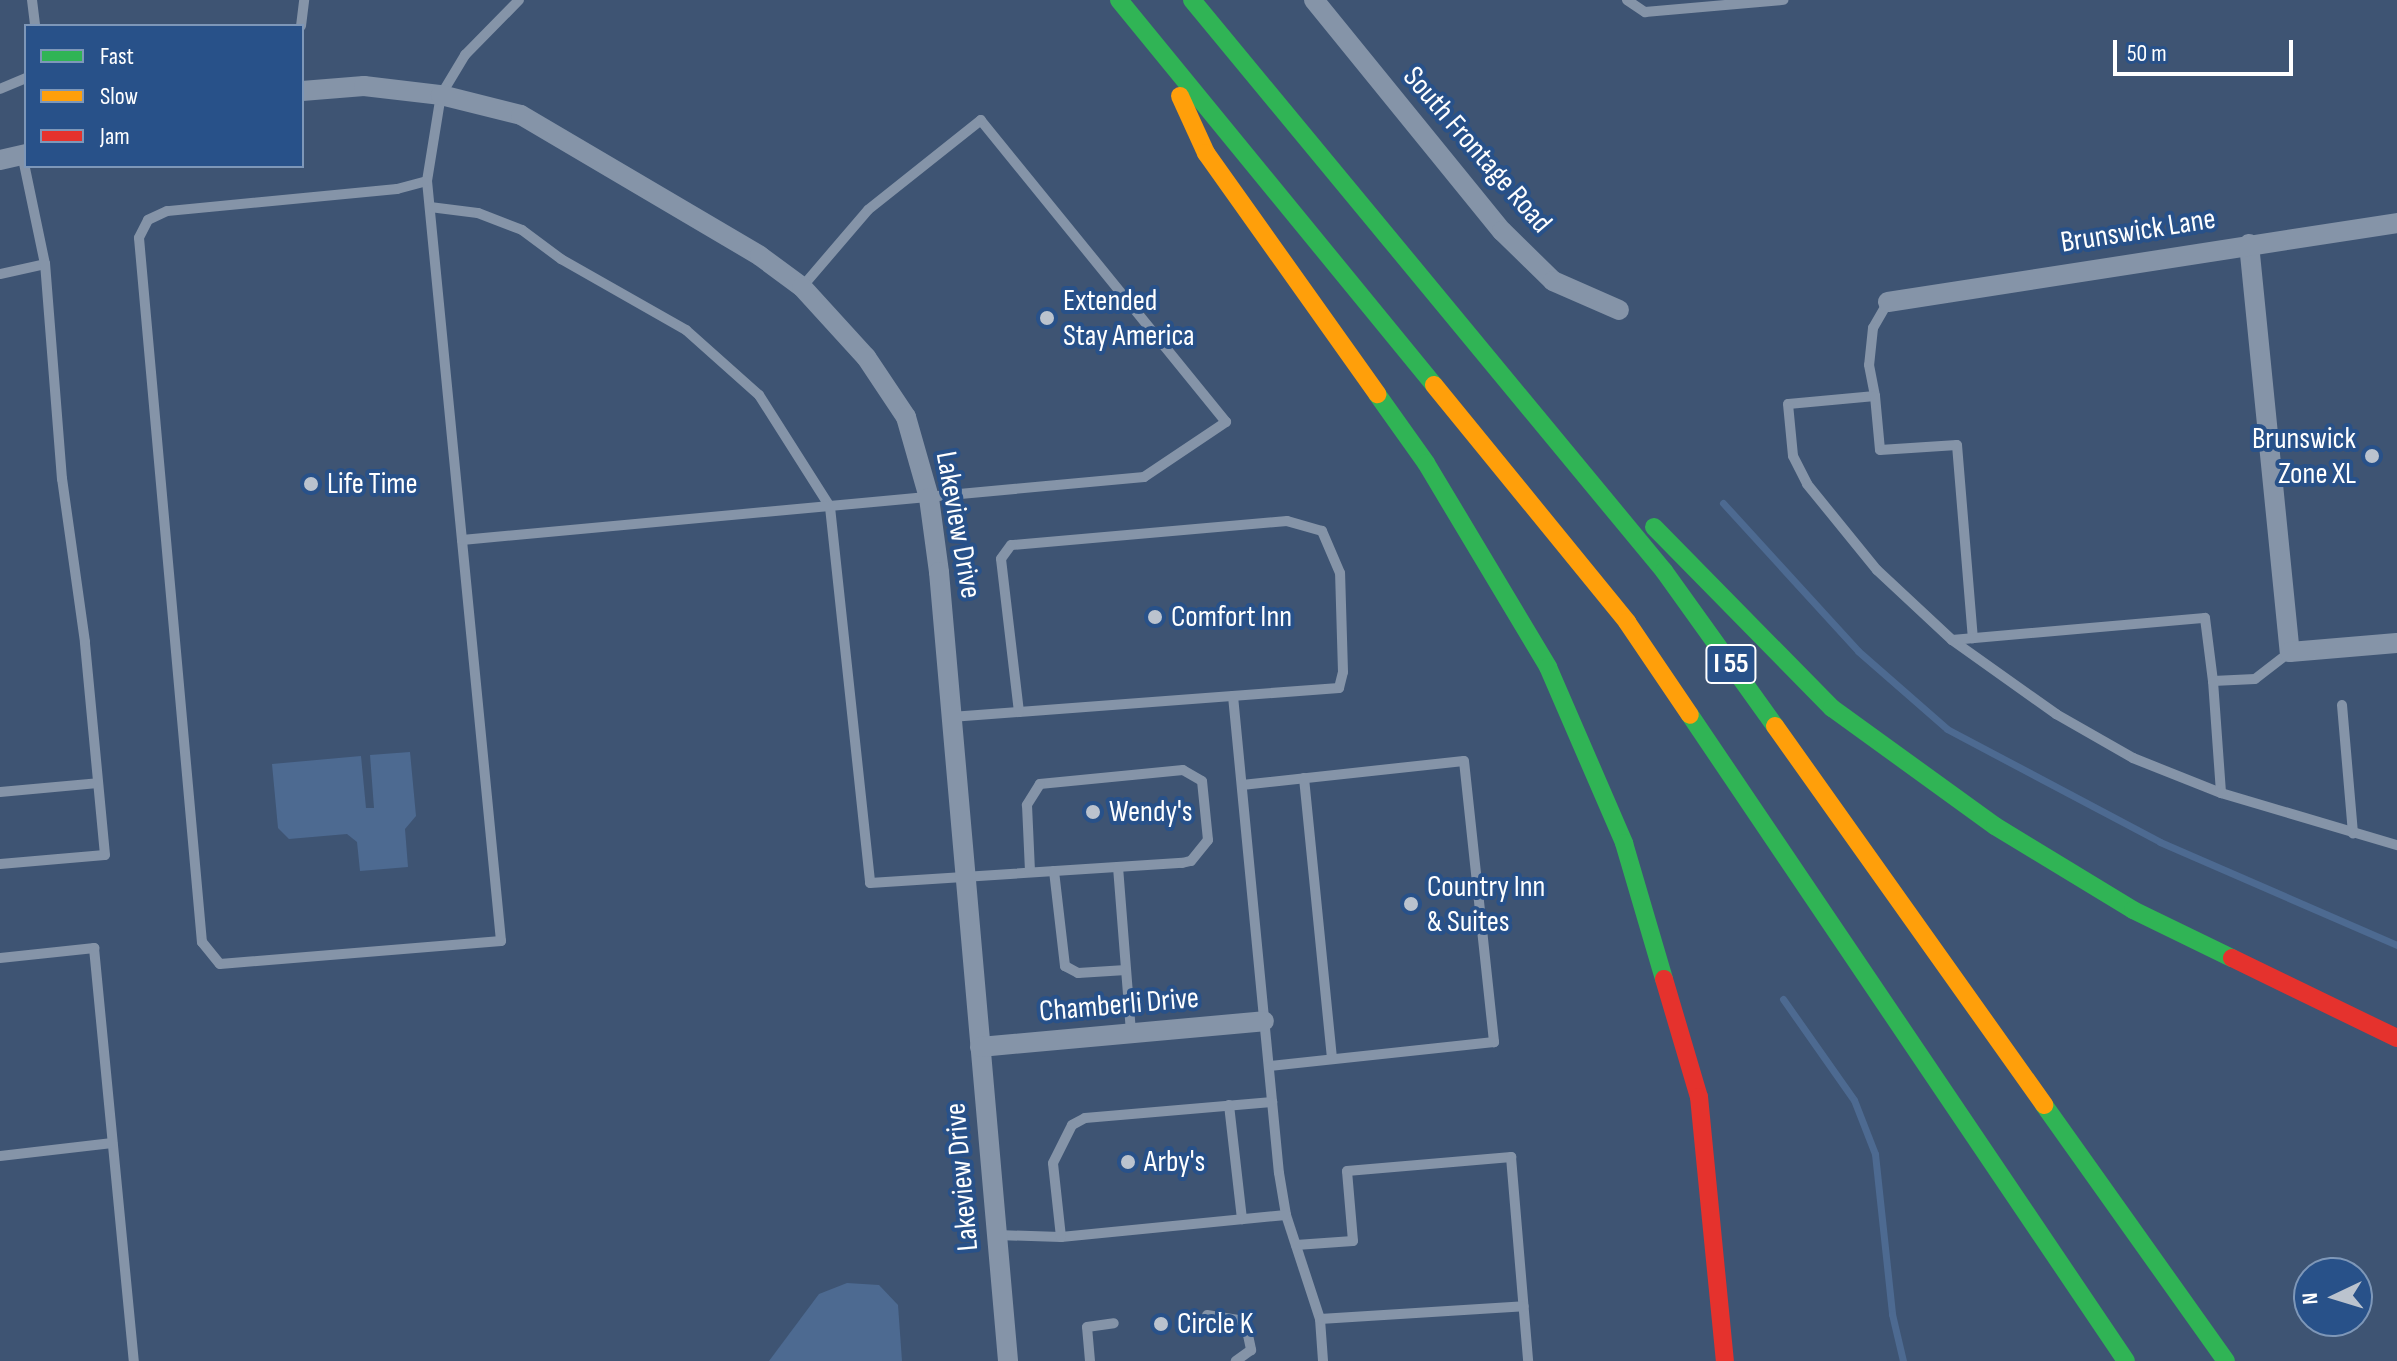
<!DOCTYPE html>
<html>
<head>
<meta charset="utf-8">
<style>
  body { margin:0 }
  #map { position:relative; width:2397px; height:1361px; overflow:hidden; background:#3e5473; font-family:"Sofia Sans Condensed",sans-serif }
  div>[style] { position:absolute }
  .water>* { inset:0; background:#4d6a91 }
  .stream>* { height:7px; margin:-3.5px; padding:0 3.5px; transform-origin:3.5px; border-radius:3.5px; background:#4d6a91 }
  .lane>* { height:10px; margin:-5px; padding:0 5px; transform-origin:5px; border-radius:5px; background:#8594a8 }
  .street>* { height:20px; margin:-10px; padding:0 10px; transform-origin:10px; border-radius:10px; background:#8594a8 }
  .fast>* { height:18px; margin:-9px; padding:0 9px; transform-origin:9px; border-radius:9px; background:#30b455 }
  .slow>* { height:18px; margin:-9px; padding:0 9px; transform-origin:9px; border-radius:9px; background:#ff9f0a }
  .jam>* { height:18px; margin:-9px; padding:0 9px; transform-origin:9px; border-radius:9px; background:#e5322d }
  .dots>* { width:22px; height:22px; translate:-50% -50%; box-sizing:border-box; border:4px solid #285189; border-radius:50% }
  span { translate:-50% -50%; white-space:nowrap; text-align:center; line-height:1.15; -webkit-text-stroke:8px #285189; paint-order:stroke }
  .shield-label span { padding:2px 6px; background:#285189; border:2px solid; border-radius:6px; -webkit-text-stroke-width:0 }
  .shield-label { font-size:28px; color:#fff; font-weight:700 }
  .street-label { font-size:30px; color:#fff }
  .poi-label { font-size:30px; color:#fff }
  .left { translate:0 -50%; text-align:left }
  .right { translate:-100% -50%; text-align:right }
  .legend { position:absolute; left:24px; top:24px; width:280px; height:144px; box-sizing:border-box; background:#285189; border:2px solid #7e97b8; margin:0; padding:10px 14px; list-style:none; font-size:24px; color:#fff }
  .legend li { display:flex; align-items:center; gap:16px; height:40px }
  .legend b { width:40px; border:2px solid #7e97b8 }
  .north { position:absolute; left:2293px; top:1257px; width:80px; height:80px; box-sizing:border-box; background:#285189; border:2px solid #7e97b8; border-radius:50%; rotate:266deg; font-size:22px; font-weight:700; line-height:32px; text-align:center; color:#fff }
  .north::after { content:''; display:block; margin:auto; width:28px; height:36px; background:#bbc3ce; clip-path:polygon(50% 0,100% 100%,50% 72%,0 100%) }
  .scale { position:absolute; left:2113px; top:40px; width:180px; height:36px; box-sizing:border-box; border:4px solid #fff; border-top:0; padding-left:10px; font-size:24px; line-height:28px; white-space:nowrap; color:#fff; -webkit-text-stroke:6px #285189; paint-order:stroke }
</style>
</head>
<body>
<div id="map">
  <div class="water">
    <div style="clip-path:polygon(410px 752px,416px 816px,405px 829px,408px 867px,360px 871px,357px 842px,347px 834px,289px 839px,278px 828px,272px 764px,361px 756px,366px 808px,374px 808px,370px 755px)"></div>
    <div style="clip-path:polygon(847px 1283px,879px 1285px,898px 1305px,902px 1361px,769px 1361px,819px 1294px)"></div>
  </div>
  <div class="stream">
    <div style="left:1723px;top:503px;width:200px;rotate:47.6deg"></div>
    <div style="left:1858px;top:651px;width:118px;rotate:41.2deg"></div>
    <div style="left:1947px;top:729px;width:241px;rotate:27.9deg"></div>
    <div style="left:2160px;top:842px;width:258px;rotate:23.5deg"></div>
    <div style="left:1783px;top:999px;width:123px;rotate:54.9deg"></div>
    <div style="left:1854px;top:1100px;width:58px;rotate:68.7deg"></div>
    <div style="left:1875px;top:1154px;width:161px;rotate:83.9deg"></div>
    <div style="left:1892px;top:1314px;width:48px;rotate:76.8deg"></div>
  </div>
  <div class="lane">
    <div style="left:32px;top:0;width:26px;rotate:83deg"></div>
    <div style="left:1627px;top:0;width:22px;rotate:34deg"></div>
    <div style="left:1645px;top:12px;width:139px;rotate:-5deg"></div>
    <div style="left:301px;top:26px;width:26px;rotate:-83deg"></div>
    <div style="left:0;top:89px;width:28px;rotate:-23deg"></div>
    <div style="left:427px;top:181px;width:31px;rotate:165deg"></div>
    <div style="left:397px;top:189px;width:231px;rotate:174.5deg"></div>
    <div style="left:167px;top:211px;width:21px;rotate:155deg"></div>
    <div style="left:148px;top:220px;width:20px;rotate:117deg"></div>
    <div style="left:139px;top:238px;width:707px;rotate:84.89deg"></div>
    <div style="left:202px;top:942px;width:28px;rotate:51deg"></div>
    <div style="left:220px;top:964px;width:282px;rotate:-4.7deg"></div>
    <div style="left:501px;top:941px;width:764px;rotate:-95.56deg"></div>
    <div style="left:427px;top:181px;width:87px;rotate:-80.8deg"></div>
    <div style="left:441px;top:95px;width:47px;rotate:-59deg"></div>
    <div style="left:465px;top:55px;width:77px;rotate:-45.5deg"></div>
    <div style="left:430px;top:207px;width:48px;rotate:7.1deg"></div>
    <div style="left:478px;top:213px;width:47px;rotate:21.1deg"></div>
    <div style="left:522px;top:230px;width:49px;rotate:36.6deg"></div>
    <div style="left:561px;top:259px;width:144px;rotate:29.6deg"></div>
    <div style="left:686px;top:330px;width:98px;rotate:41.7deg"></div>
    <div style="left:759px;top:395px;width:133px;rotate:57.6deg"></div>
    <div style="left:830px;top:507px;width:378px;rotate:83.9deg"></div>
    <div style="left:870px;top:883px;width:313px;rotate:-3.7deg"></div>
    <div style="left:1182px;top:863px;width:9px;rotate:-13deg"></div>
    <div style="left:1191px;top:861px;width:27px;rotate:-51deg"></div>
    <div style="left:1208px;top:840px;width:59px;rotate:-95.8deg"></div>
    <div style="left:1202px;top:781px;width:22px;rotate:-150deg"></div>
    <div style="left:1183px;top:770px;width:144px;rotate:174.4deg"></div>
    <div style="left:1040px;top:784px;width:25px;rotate:122deg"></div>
    <div style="left:1027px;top:805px;width:67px;rotate:87.4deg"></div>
    <div style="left:0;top:274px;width:46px;rotate:-12.5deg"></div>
    <div style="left:45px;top:264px;width:112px;rotate:-101.8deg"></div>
    <div style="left:1888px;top:302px;width:30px;rotate:120deg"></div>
    <div style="left:1873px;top:328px;width:37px;rotate:96deg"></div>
    <div style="left:1869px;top:365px;width:32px;rotate:79deg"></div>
    <div style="left:1875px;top:396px;width:87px;rotate:174.7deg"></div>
    <div style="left:1788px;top:404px;width:52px;rotate:84.5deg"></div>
    <div style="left:1793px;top:456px;width:31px;rotate:63deg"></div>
    <div style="left:1807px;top:484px;width:111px;rotate:50.9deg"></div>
    <div style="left:1877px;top:570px;width:103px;rotate:43deg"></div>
    <div style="left:1952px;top:640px;width:128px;rotate:35.4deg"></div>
    <div style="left:2056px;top:714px;width:89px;rotate:29.7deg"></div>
    <div style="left:2133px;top:758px;width:95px;rotate:21.7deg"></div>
    <div style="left:1875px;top:396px;width:54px;rotate:84.7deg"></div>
    <div style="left:1880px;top:450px;width:77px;rotate:-3.7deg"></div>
    <div style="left:1957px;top:445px;width:194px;rotate:85.3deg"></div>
    <div style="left:462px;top:540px;width:685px;rotate:-5.28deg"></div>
    <div style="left:1144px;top:477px;width:99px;rotate:-33.9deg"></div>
    <div style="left:1226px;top:422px;width:389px;rotate:-129.1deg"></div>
    <div style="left:981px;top:120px;width:144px;rotate:141.5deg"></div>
    <div style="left:868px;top:210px;width:101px;rotate:130.6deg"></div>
    <div style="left:1952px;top:640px;width:254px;rotate:-5deg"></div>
    <div style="left:2205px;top:618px;width:64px;rotate:82.8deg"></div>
    <div style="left:2290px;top:652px;width:44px;rotate:142.4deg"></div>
    <div style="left:2255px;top:679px;width:42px;rotate:177.3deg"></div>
    <div style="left:2213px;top:681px;width:112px;rotate:85.9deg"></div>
    <div style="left:2221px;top:793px;width:184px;rotate:16.5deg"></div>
    <div style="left:1233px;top:696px;width:479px;rotate:84.5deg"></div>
    <div style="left:1279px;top:1173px;width:43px;rotate:80.5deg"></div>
    <div style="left:1286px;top:1215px;width:109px;rotate:71.9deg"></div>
    <div style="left:1320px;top:1319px;width:42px;rotate:85.9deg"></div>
    <div style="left:2342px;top:705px;width:129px;rotate:85.1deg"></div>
    <div style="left:951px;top:717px;width:68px;rotate:-4.2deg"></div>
    <div style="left:1019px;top:712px;width:321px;rotate:-4.3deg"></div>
    <div style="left:1339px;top:688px;width:16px;rotate:-76deg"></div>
    <div style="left:1343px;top:672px;width:99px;rotate:-91.7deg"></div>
    <div style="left:1340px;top:573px;width:46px;rotate:-113.2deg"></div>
    <div style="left:1322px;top:531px;width:36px;rotate:-164deg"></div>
    <div style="left:1287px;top:521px;width:277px;rotate:175deg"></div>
    <div style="left:1011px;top:545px;width:17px;rotate:126deg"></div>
    <div style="left:1001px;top:559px;width:154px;rotate:83.3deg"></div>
    <div style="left:1304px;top:778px;width:282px;rotate:84.3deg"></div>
    <div style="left:1242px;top:785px;width:223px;rotate:-6.2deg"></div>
    <div style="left:1464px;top:761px;width:283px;rotate:83.9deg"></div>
    <div style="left:1494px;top:1042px;width:226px;rotate:173.9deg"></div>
    <div style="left:0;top:792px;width:98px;rotate:-5.2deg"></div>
    <div style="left:0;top:864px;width:105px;rotate:-4.9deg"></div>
    <div style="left:105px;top:855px;width:214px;rotate:-95.4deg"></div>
    <div style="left:85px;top:642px;width:165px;rotate:-98deg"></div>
    <div style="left:62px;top:479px;width:216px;rotate:-94.5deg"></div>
    <div style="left:1118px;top:867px;width:168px;rotate:85.5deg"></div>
    <div style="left:1054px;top:871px;width:96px;rotate:83.4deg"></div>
    <div style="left:1065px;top:966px;width:15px;rotate:28deg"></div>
    <div style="left:1078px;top:973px;width:48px;rotate:-3.6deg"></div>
    <div style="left:0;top:958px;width:95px;rotate:-6.1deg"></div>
    <div style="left:94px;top:948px;width:415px;rotate:84.5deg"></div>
    <div style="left:1229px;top:1105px;width:115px;rotate:83.5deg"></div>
    <div style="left:0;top:1156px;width:113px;rotate:-6.6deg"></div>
    <div style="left:997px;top:1235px;width:64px;rotate:1.8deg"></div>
    <div style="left:1061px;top:1237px;width:226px;rotate:-5.6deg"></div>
    <div style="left:1061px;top:1237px;width:74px;rotate:-96.2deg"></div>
    <div style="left:1053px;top:1163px;width:42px;rotate:-63.4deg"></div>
    <div style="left:1072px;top:1125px;width:15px;rotate:-28deg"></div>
    <div style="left:1085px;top:1118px;width:188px;rotate:-4.9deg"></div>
    <div style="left:1296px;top:1245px;width:57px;rotate:-4deg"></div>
    <div style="left:1353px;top:1241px;width:70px;rotate:-94.9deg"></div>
    <div style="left:1347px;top:1171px;width:165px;rotate:-4.9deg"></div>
    <div style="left:1511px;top:1157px;width:205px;rotate:85.2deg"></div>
    <div style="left:1207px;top:1315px;width:38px;rotate:9deg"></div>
    <div style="left:1245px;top:1321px;width:30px;rotate:78deg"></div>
    <div style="left:1251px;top:1350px;width:19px;rotate:144deg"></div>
    <div style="left:1320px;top:1319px;width:204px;rotate:-3.6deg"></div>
    <div style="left:1090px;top:1361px;width:34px;rotate:-95deg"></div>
    <div style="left:1087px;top:1327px;width:27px;rotate:-8deg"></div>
  </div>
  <div class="street">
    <div style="left:1314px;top:0;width:298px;rotate:50.9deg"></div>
    <div style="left:1502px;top:231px;width:71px;rotate:44.4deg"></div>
    <div style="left:1553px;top:281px;width:72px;rotate:23.7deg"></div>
    <div style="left:302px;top:91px;width:62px;rotate:-4.6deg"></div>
    <div style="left:364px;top:86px;width:78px;rotate:6.7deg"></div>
    <div style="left:441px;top:95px;width:82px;rotate:14deg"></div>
    <div style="left:521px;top:115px;width:277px;rotate:30.5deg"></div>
    <div style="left:760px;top:256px;width:52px;rotate:36.4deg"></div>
    <div style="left:802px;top:287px;width:95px;rotate:47.6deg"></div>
    <div style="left:866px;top:357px;width:72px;rotate:56.3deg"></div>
    <div style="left:906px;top:417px;width:84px;rotate:74.1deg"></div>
    <div style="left:929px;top:498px;width:75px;rotate:82.3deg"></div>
    <div style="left:939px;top:572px;width:792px;rotate:85deg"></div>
    <div style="left:0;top:160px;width:27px;rotate:-13deg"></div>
    <div style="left:2249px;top:244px;width:410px;rotate:84.3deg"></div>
    <div style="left:2290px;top:652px;width:107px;rotate:-4.8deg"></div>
    <div style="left:1888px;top:302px;width:515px;rotate:-8.82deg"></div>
    <div style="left:980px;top:1047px;width:285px;rotate:-5.2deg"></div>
  </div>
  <div class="fast">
    <div style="left:1119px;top:0;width:497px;rotate:50.7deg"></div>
    <div style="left:1192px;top:0;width:741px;rotate:50.42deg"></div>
    <div style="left:1664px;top:571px;width:191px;rotate:54.4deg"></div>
    <div style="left:1377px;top:394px;width:85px;rotate:54.6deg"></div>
    <div style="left:1426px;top:463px;width:238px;rotate:59.1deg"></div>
    <div style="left:1548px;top:667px;width:192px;rotate:66.6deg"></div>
    <div style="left:1624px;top:843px;width:142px;rotate:73.6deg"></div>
    <div style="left:1654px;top:527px;width:254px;rotate:45.5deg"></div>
    <div style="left:1832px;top:708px;width:201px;rotate:35.9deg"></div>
    <div style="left:1995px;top:826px;width:162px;rotate:31.3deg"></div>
    <div style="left:2133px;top:910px;width:110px;rotate:25.9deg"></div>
    <div style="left:1690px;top:715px;width:779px;rotate:55.98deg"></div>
    <div style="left:2044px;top:1105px;width:314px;rotate:54.6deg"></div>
  </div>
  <div class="slow">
    <div style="left:1180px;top:96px;width:63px;rotate:65.5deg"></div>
    <div style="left:1206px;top:153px;width:296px;rotate:54.6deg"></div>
    <div style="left:1434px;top:385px;width:306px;rotate:50.8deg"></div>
    <div style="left:1627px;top:622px;width:112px;rotate:55.9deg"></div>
    <div style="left:1775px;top:726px;width:465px;rotate:54.6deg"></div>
  </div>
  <div class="jam">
    <div style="left:2232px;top:958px;width:183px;rotate:25.9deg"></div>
    <div style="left:1664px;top:979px;width:123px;rotate:73.5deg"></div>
    <div style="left:1699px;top:1097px;width:265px;rotate:84.4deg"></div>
  </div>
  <div class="dots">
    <div style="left:1047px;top:318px;background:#bbc3ce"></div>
    <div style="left:2372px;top:456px;background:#bbc3ce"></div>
    <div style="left:311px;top:484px;background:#bbc3ce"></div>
    <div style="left:1155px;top:617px;background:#bbc3ce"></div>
    <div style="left:1093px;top:812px;background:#bbc3ce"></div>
    <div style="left:1411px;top:904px;background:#bbc3ce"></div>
    <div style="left:1128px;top:1162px;background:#bbc3ce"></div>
    <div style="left:1161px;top:1324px;background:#bbc3ce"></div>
  </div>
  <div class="shield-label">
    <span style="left:1731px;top:664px">I 55</span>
  </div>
  <div class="street-label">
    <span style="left:1477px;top:150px;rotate:49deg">South Frontage Road</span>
    <span style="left:2138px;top:231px;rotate:-9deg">Brunswick Lane</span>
    <span style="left:958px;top:525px;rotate:80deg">Lakeview Drive</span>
    <span style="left:1119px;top:1005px;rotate:-5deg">Chamberli Drive</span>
    <span style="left:962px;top:1177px;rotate:-95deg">Lakeview Drive</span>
  </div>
  <div class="poi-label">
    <span class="left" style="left:1063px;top:318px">Extended<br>Stay America</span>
    <span class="right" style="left:2356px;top:456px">Brunswick<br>Zone XL</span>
    <span class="left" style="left:327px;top:484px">Life Time</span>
    <span class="left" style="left:1171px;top:617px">Comfort Inn</span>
    <span class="left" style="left:1109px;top:812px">Wendy's</span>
    <span class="left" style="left:1427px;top:904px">Country Inn<br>&amp; Suites</span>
    <span class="left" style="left:1144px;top:1162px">Arby's</span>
    <span class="left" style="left:1177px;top:1324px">Circle K</span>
  </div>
  <ul class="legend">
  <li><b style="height:10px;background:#30b455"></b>Fast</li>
  <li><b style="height:10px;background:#ff9f0a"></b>Slow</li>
  <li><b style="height:10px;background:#e5322d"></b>Jam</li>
  </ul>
  <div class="north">N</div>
  <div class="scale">50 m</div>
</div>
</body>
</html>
